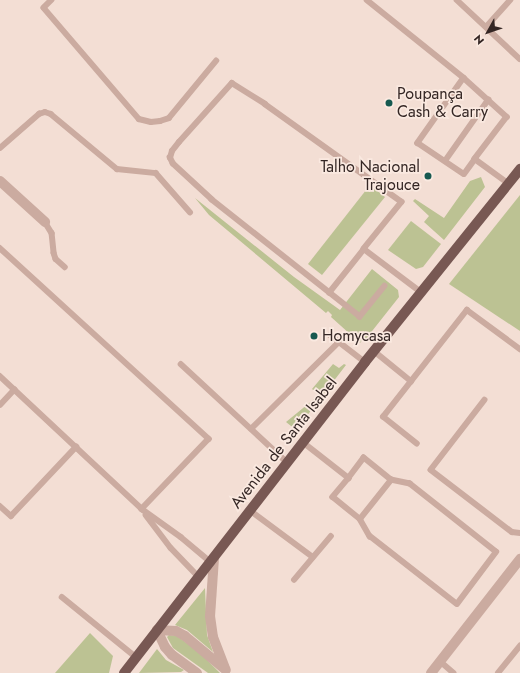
<!DOCTYPE html>
<html>
<head>
<meta charset="utf-8">
<style>
  body { margin:0 }
  #map { position:relative; width:520px; height:673px; overflow:hidden; background:#f3ded4; font-family:Jost,sans-serif }
  div>[style] { position:absolute }
  .green>* { inset:0; background:#bcc293 }
  .lane>* { height:5.5px; margin:-2.75px; padding:0 2.75px; transform-origin:2.75px; border-radius:2.75px; background:#cbaba0 }
  .street>* { height:10px; margin:-5px; padding:0 5px; transform-origin:5px; border-radius:5px; background:#cbaba0 }
  .primary>* { height:10px; margin:-5px; padding:0 5px; transform-origin:5px; border-radius:5px; background:#785853 }
  .dots>* { width:11px; height:11px; translate:-50% -50%; box-sizing:border-box; border:2px solid #fae9e0; border-radius:50% }
  span { translate:-50% -50%; white-space:nowrap; text-align:center; line-height:1.15; -webkit-text-stroke:3.5px #fae9e0; paint-order:stroke }
  .poi-label { font-size:16px; color:#342624 }
  .left { translate:0 -50%; text-align:left }
  .right { translate:-100% -50%; text-align:right }
  .street-label { font-size:16px; color:#342624 }
  .north { position:absolute; left:468px; top:12px; width:40px; height:40px; -webkit-text-stroke:3px #fae9e0; paint-order:stroke; rotate:230deg; font-size:11px; font-weight:700; line-height:16px; text-align:center; color:#342624 }
  .north::after { content:''; display:block; margin:auto; width:14px; height:18px; background:#342624; clip-path:polygon(50% 0,100% 100%,50% 72%,0 100%) }
</style>
</head>
<body>
<div id="map">
  <div class="green">
    <div style="clip-path:polygon(481px 177px,485px 187px,444px 240px,424px 222px,429px 216px,413px 201px,415px 199px,444px 218px,470px 181px)"></div>
    <div style="clip-path:polygon(370px 185px,385px 197px,322px 275px,308px 264px)"></div>
    <div style="clip-path:polygon(520px 195px,520px 331px,449px 284px)"></div>
    <div style="clip-path:polygon(195px 198px,294px 277px,340px 310px,372px 269px,398px 290px,399px 297px,365px 340px,363px 339px,360px 343px,331px 317px,332px 315px,328px 311px,326px 313px,209px 215px)"></div>
    <div style="clip-path:polygon(411px 221px,441px 244px,423px 267px,416px 269px,388px 250px)"></div>
    <div style="clip-path:polygon(333px 364px,339px 368px,344px 364px,346px 365px,296px 430px,286px 422px,319px 395px,312px 389px)"></div>
    <div style="clip-path:polygon(205px 588px,207px 635px,213px 652px,187px 630px,175px 625px)"></div>
    <div style="clip-path:polygon(90px 633px,113px 656px,109px 673px,55px 673px)"></div>
    <div style="clip-path:polygon(169px 635px,177px 636px,199px 652px,220px 673px,208px 673px,173px 648px,167px 637px)"></div>
    <div style="clip-path:polygon(157px 649px,166px 660px,184px 670px,181px 672px,139px 673px)"></div>
  </div>
  <div class="lane">
    <div style="left:52px;top:0;width:11px;rotate:135deg"></div>
    <div style="left:44px;top:8px;width:146px;rotate:49.4deg"></div>
    <div style="left:139px;top:119px;width:12px;rotate:14deg"></div>
    <div style="left:151px;top:122px;width:9px;rotate:-6deg"></div>
    <div style="left:160px;top:121px;width:9px;rotate:-18deg"></div>
    <div style="left:169px;top:118px;width:74px;rotate:-50.5deg"></div>
    <div style="left:367px;top:0;width:124px;rotate:38.8deg"></div>
    <div style="left:464px;top:78px;width:80px;rotate:125.3deg"></div>
    <div style="left:418px;top:143px;width:55px;rotate:34deg"></div>
    <div style="left:464px;top:174px;width:19px;rotate:-54deg"></div>
    <div style="left:475px;top:159px;width:41px;rotate:36deg"></div>
    <div style="left:457px;top:0;width:86px;rotate:43.1deg"></div>
    <div style="left:486px;top:27px;width:36px;rotate:-48deg"></div>
    <div style="left:464px;top:78px;width:58px;rotate:42.2deg"></div>
    <div style="left:507px;top:117px;width:53px;rotate:127.3deg"></div>
    <div style="left:0;top:148px;width:52px;rotate:-41.1deg"></div>
    <div style="left:39px;top:114px;width:6px;rotate:-18deg"></div>
    <div style="left:45px;top:112px;width:6px;rotate:18deg"></div>
    <div style="left:51px;top:114px;width:86px;rotate:39.8deg"></div>
    <div style="left:117px;top:169px;width:39px;rotate:6deg"></div>
    <div style="left:156px;top:173px;width:52px;rotate:48.9deg"></div>
    <div style="left:445px;top:161px;width:75px;rotate:-54.8deg"></div>
    <div style="left:45px;top:222px;width:13px;rotate:58deg"></div>
    <div style="left:52px;top:233px;width:20px;rotate:84deg"></div>
    <div style="left:54px;top:253px;width:6px;rotate:72deg"></div>
    <div style="left:56px;top:259px;width:12px;rotate:42deg"></div>
    <div style="left:0;top:248px;width:283px;rotate:42.4deg"></div>
    <div style="left:209px;top:439px;width:97px;rotate:133.7deg"></div>
    <div style="left:385px;top:286px;width:40px;rotate:129deg"></div>
    <div style="left:360px;top:317px;width:189px;rotate:-141.7deg"></div>
    <div style="left:212px;top:200px;width:53px;rotate:-137.3deg"></div>
    <div style="left:173px;top:164px;width:7px;rotate:-117deg"></div>
    <div style="left:170px;top:158px;width:7px;rotate:-74deg"></div>
    <div style="left:172px;top:151px;width:11px;rotate:-52deg"></div>
    <div style="left:179px;top:142px;width:79px;rotate:-48.1deg"></div>
    <div style="left:232px;top:83px;width:39px;rotate:32deg"></div>
    <div style="left:265px;top:104px;width:168px;rotate:35.6deg"></div>
    <div style="left:402px;top:202px;width:60px;rotate:129deg"></div>
    <div style="left:364px;top:249px;width:71px;rotate:37deg"></div>
    <div style="left:329px;top:293px;width:56px;rotate:-51.5deg"></div>
    <div style="left:330px;top:335px;width:44px;rotate:37.6deg"></div>
    <div style="left:374px;top:351px;width:48px;rotate:39deg"></div>
    <div style="left:181px;top:364px;width:146px;rotate:42.8deg"></div>
    <div style="left:0;top:376px;width:195px;rotate:43.1deg"></div>
    <div style="left:142px;top:509px;width:48px;rotate:35.7deg"></div>
    <div style="left:181px;top:537px;width:39px;rotate:40deg"></div>
    <div style="left:485px;top:400px;width:88px;rotate:127.6deg"></div>
    <div style="left:431px;top:470px;width:102px;rotate:37.4deg"></div>
    <div style="left:512px;top:532px;width:8px;rotate:7deg"></div>
    <div style="left:0;top:405px;width:21px;rotate:-47deg"></div>
    <div style="left:251px;top:429px;width:124px;rotate:-44.7deg"></div>
    <div style="left:304px;top:443px;width:57px;rotate:37.9deg"></div>
    <div style="left:349px;top:478px;width:25px;rotate:130deg"></div>
    <div style="left:333px;top:497px;width:35px;rotate:39deg"></div>
    <div style="left:360px;top:519px;width:50px;rotate:-51.5deg"></div>
    <div style="left:391px;top:480px;width:35px;rotate:-141deg"></div>
    <div style="left:364px;top:458px;width:25px;rotate:127deg"></div>
    <div style="left:417px;top:444px;width:43px;rotate:-141.5deg"></div>
    <div style="left:383px;top:417px;width:136px;rotate:-51.9deg"></div>
    <div style="left:467px;top:310px;width:66px;rotate:36.3deg"></div>
    <div style="left:0;top:506px;width:15px;rotate:42deg"></div>
    <div style="left:11px;top:516px;width:95px;rotate:-46.7deg"></div>
    <div style="left:251px;top:511px;width:77px;rotate:36.6deg"></div>
    <div style="left:146px;top:515px;width:41px;rotate:52.9deg"></div>
    <div style="left:171px;top:548px;width:40px;rotate:46deg"></div>
    <div style="left:360px;top:519px;width:20px;rotate:60deg"></div>
    <div style="left:370px;top:536px;width:110px;rotate:38deg"></div>
    <div style="left:457px;top:604px;width:65px;rotate:-53.1deg"></div>
    <div style="left:496px;top:552px;width:110px;rotate:-141.7deg"></div>
    <div style="left:410px;top:484px;width:19px;rotate:-168deg"></div>
    <div style="left:294px;top:580px;width:57px;rotate:-49.9deg"></div>
    <div style="left:62px;top:597px;width:95px;rotate:39deg"></div>
    <div style="left:440px;top:661px;width:18px;rotate:41deg"></div>
    <div style="left:498px;top:673px;width:35px;rotate:-51deg"></div>
  </div>
  <div class="street">
    <div style="left:0;top:181px;width:61px;rotate:42.3deg"></div>
    <div style="left:214px;top:558px;width:58px;rotate:93.9deg"></div>
    <div style="left:210px;top:616px;width:21px;rotate:82deg"></div>
    <div style="left:213px;top:637px;width:33px;rotate:69deg"></div>
    <div style="left:197px;top:673px;width:31px;rotate:-144deg"></div>
    <div style="left:172px;top:655px;width:11px;rotate:-131deg"></div>
    <div style="left:165px;top:647px;width:19px;rotate:-115deg"></div>
    <div style="left:157px;top:630px;width:19px;rotate:3deg"></div>
    <div style="left:176px;top:631px;width:10px;rotate:29deg"></div>
    <div style="left:185px;top:636px;width:53px;rotate:39.7deg"></div>
    <div style="left:431px;top:673px;width:145px;rotate:-52deg"></div>
  </div>
  <div class="primary">
    <div style="left:124px;top:673px;width:393px;rotate:-52.2deg"></div>
    <div style="left:365px;top:362px;width:248px;rotate:-51.2deg"></div>
  </div>
  <div class="dots">
    <div style="left:389px;top:103px;background:#165950"></div>
    <div style="left:428px;top:176px;background:#165950"></div>
    <div style="left:314px;top:336px;background:#165950"></div>
  </div>
  <div class="poi-label">
    <span class="left" style="left:397px;top:103px">Poupança<br>Cash &amp; Carry</span>
    <span class="right" style="left:420px;top:176px">Talho Nacional<br>Trajouce</span>
    <span class="left" style="left:322px;top:336px">Homycasa</span>
  </div>
  <div class="street-label">
    <span style="left:284px;top:443px;rotate:-52deg">Avenida de Santa Isabel</span>
  </div>
  <div class="north">N</div>
</div>
</body>
</html>
